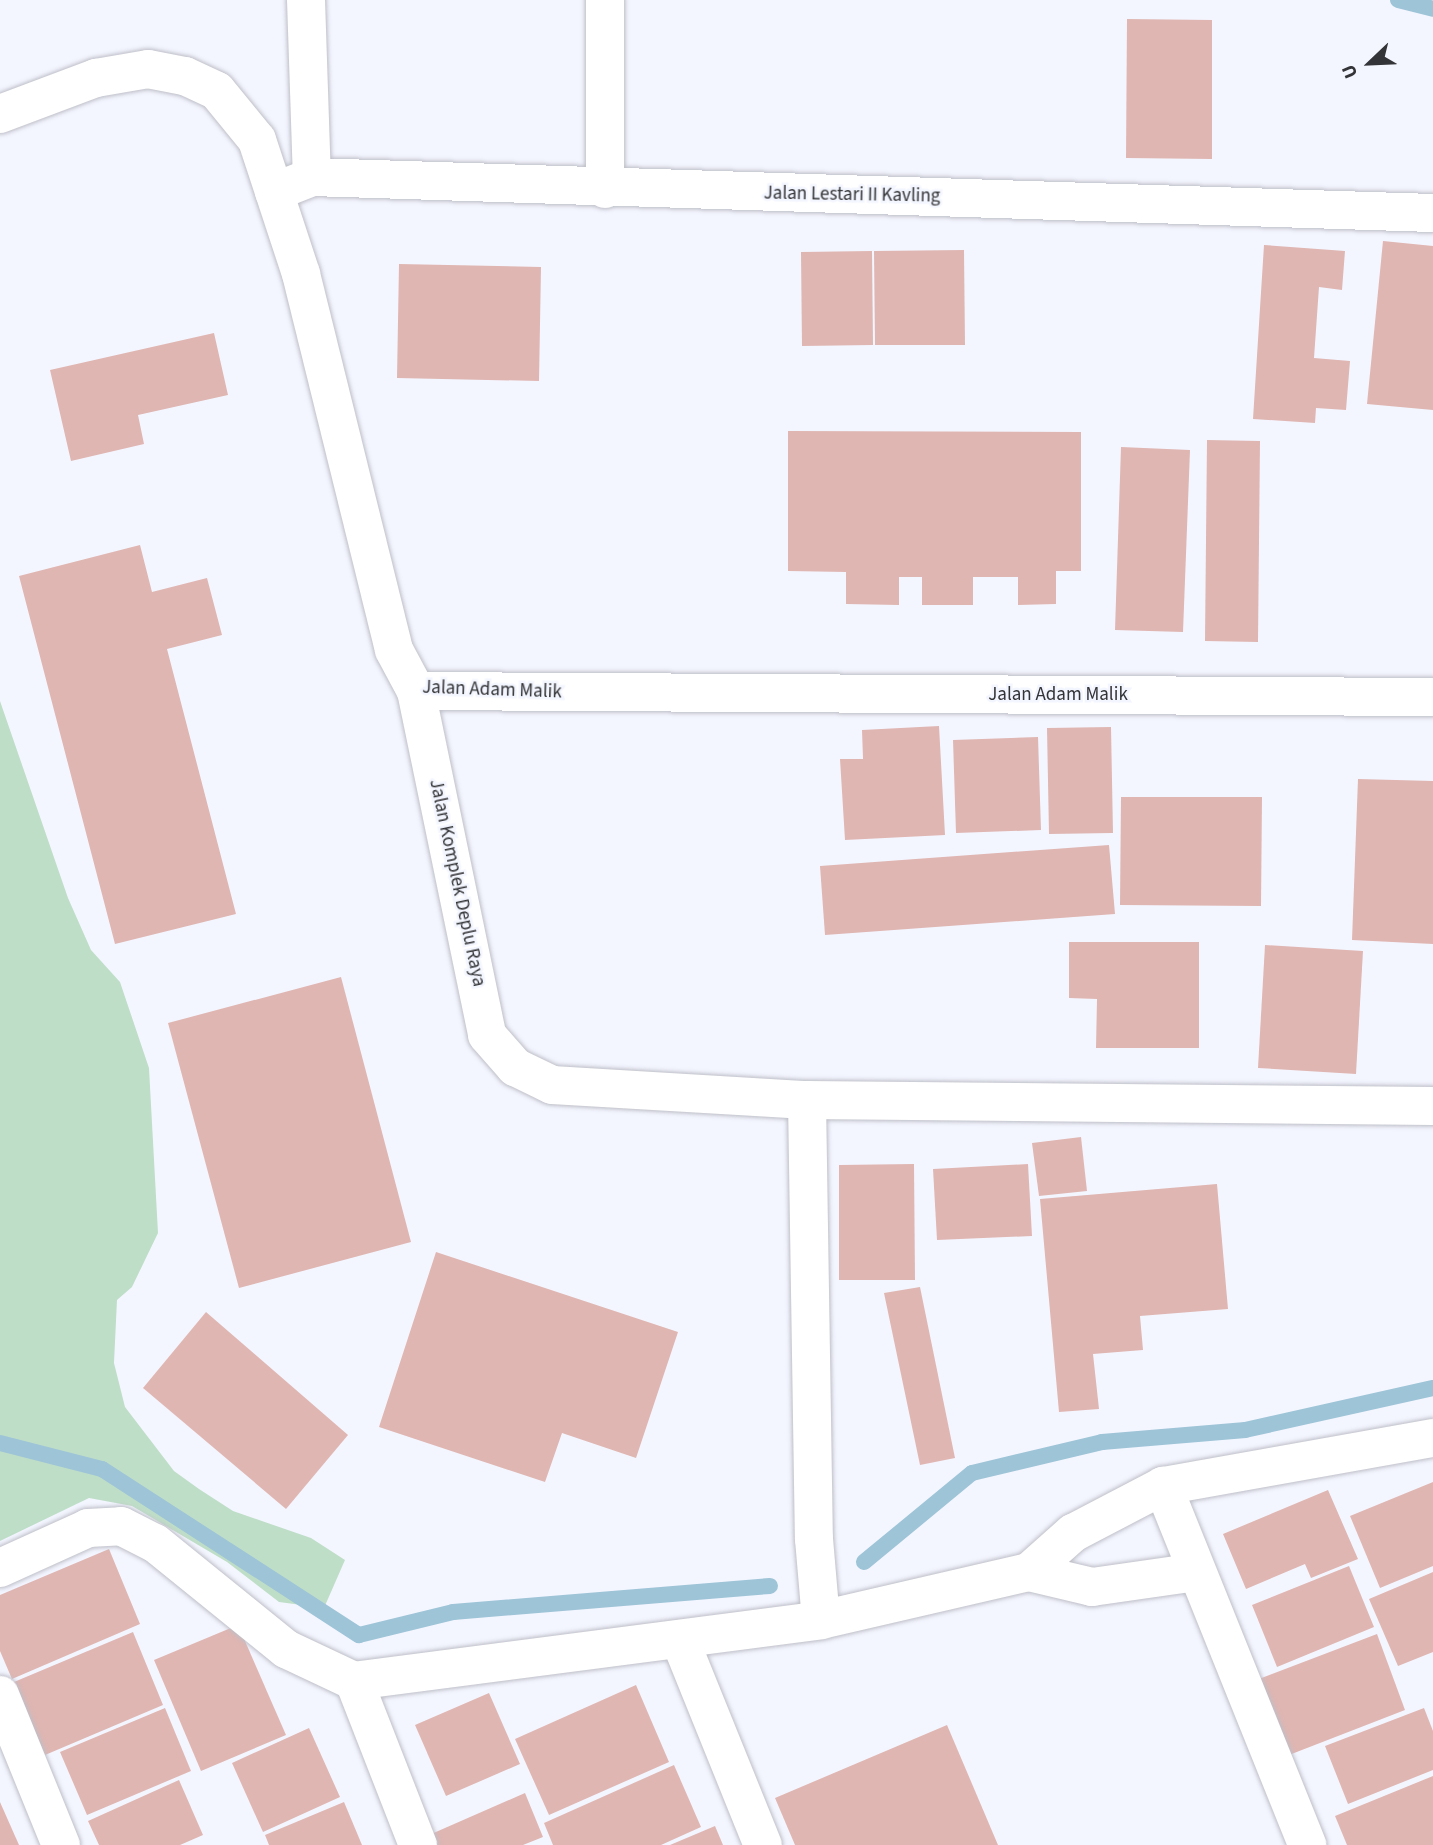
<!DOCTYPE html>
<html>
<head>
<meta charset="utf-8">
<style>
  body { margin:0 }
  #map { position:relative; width:1433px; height:1845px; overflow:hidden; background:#f4f6ff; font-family:"Source Sans 3",sans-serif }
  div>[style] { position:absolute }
  .green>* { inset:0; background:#bfdec8 }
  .stream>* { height:16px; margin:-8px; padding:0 8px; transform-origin:8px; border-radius:8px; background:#9ec4d7 }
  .building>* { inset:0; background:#dfb6b2 }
  .roads { filter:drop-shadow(0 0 2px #bebfc8) drop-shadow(0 0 2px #bebfc8) }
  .street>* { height:38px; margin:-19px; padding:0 19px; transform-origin:19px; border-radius:19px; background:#fff }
  .secondary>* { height:38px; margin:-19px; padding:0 19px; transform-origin:19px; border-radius:19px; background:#fff }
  span { translate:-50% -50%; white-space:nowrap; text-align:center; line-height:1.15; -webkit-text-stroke:5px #f4f6ff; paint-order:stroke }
  .street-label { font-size:19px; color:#333437 }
  .north { position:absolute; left:1335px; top:28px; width:70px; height:70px; -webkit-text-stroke:5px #f4f6ff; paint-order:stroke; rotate:247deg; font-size:19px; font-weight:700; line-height:28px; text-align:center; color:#333437 }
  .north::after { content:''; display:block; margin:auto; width:24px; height:32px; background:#333437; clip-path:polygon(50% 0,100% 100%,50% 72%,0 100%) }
</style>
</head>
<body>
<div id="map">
  <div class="green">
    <div style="clip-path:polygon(0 701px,68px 898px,91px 950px,120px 982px,149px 1068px,158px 1233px,132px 1287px,117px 1300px,114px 1363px,125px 1407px,174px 1471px,199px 1489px,233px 1511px,311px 1538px,345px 1560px,324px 1608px,279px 1602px,227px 1562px,132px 1506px,89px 1498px,0 1541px)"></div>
  </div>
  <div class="stream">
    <div style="left:1398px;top:0;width:36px;rotate:14deg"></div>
    <div style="left:0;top:1443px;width:105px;rotate:14.3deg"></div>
    <div style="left:102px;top:1469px;width:306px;rotate:32.9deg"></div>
    <div style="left:359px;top:1635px;width:97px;rotate:-13.7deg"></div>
    <div style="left:453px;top:1612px;width:318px;rotate:-4.7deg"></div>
    <div style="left:864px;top:1562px;width:140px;rotate:-39.5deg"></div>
    <div style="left:972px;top:1473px;width:134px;rotate:-13.4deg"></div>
    <div style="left:1102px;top:1442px;width:144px;rotate:-4.8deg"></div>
    <div style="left:1245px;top:1430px;width:193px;rotate:-12.6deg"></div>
  </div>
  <div class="building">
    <div style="clip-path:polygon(1127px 19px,1212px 20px,1212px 159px,1126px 158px)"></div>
    <div style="clip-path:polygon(1383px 241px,1433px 246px,1433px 410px,1367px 404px)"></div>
    <div style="clip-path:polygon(1264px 245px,1345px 251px,1342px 290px,1319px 287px,1314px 358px,1350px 361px,1346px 410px,1316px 408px,1315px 423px,1253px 419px)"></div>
    <div style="clip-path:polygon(964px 250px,965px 345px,875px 345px,874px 251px)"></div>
    <div style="clip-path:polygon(872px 251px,873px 345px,802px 346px,801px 252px)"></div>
    <div style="clip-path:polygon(399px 264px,541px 267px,539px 381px,397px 378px)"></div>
    <div style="clip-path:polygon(214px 333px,228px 395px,138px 415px,144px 444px,71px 461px,50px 370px)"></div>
    <div style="clip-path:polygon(788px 431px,1081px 432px,1081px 571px,1056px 571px,1056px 604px,1018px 605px,1018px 577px,973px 577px,973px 605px,922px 605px,922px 577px,899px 577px,899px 605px,846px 604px,846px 572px,788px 571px)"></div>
    <div style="clip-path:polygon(1207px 440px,1260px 441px,1258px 642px,1205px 641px)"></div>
    <div style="clip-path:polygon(1121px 447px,1190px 450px,1183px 632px,1115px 630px)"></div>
    <div style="clip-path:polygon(140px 545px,152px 592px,207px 578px,222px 635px,167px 649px,236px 914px,115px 944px,19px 576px)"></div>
    <div style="clip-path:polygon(939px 726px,945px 835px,845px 840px,840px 759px,863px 759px,862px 730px)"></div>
    <div style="clip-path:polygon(1111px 727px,1113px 833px,1049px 834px,1047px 728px)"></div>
    <div style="clip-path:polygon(1038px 737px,1041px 830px,956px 833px,953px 740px)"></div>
    <div style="clip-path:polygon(1358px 779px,1433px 781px,1433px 944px,1352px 940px)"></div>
    <div style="clip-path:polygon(1121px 797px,1262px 797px,1261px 906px,1120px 905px)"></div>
    <div style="clip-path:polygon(1109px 845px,1115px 914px,825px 935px,820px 866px)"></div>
    <div style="clip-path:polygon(1069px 942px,1199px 942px,1199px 1048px,1096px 1048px,1097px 999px,1069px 998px)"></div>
    <div style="clip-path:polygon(1265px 945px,1363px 951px,1356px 1074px,1258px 1068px)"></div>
    <div style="clip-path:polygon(341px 977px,411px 1242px,239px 1288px,168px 1023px)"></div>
    <div style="clip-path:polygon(1081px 1137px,1087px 1191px,1039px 1196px,1032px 1143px)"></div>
    <div style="clip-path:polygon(914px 1164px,915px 1280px,839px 1280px,839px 1165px)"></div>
    <div style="clip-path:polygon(1028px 1164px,1032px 1236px,937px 1240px,933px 1169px)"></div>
    <div style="clip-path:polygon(1217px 1184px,1228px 1309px,1140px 1316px,1143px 1350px,1093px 1354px,1099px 1409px,1059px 1412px,1040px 1199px)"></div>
    <div style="clip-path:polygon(436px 1252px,678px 1332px,636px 1458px,562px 1433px,545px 1482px,379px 1427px)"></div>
    <div style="clip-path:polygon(920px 1287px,955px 1458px,920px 1465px,884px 1293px)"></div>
    <div style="clip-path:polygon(206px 1312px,348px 1435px,286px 1509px,143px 1388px)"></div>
    <div style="clip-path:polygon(1433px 1482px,1433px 1566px,1380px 1588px,1350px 1516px)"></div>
    <div style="clip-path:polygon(1328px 1490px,1358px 1559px,1311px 1578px,1305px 1564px,1246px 1589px,1223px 1534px)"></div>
    <div style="clip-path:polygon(109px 1549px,140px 1624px,12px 1679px,0 1651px,0 1595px)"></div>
    <div style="clip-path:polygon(1349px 1566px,1374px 1627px,1277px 1667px,1252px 1605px)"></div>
    <div style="clip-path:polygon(1433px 1572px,1433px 1652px,1398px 1666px,1369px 1599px)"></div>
    <div style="clip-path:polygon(238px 1625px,286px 1735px,201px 1771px,154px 1660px)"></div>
    <div style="clip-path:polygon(133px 1632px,163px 1705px,45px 1755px,14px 1682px)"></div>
    <div style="clip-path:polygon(1377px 1634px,1405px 1710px,1289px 1755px,1259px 1679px)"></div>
    <div style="clip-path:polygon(636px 1685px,669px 1762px,549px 1815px,515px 1739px)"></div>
    <div style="clip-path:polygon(489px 1693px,520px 1764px,446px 1796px,415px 1725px)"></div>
    <div style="clip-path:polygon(165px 1708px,191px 1771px,87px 1815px,60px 1752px)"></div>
    <div style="clip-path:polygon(1424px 1708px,1433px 1731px,1433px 1770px,1348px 1804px,1325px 1746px)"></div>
    <div style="clip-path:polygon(947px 1725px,998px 1845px,795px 1845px,775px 1798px)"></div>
    <div style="clip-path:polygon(309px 1728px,340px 1797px,263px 1832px,232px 1763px)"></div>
    <div style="clip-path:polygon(674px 1765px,701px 1827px,661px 1845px,553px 1845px,544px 1823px)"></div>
    <div style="clip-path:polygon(1433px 1776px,1433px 1845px,1347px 1845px,1335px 1816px)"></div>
    <div style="clip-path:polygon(179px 1780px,203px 1835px,180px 1845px,99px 1845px,88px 1821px)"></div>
    <div style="clip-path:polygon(525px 1793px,543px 1837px,523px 1845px,433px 1845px,429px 1835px)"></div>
    <div style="clip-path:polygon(0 1802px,19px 1845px,0 1845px)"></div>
    <div style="clip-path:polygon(344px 1802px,362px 1845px,269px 1845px,265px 1835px)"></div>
    <div style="clip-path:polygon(715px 1826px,723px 1845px,670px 1845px)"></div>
  </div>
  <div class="roads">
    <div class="street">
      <div style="left:306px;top:0;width:177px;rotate:88.1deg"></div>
      <div style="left:605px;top:189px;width:189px;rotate:-90deg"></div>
      <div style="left:274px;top:192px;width:41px;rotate:-21.5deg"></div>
      <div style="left:312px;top:177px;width:1122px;rotate:1.84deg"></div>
      <div style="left:416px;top:691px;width:351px;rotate:78.3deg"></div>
      <div style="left:487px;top:1035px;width:43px;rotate:48.8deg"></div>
      <div style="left:515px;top:1067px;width:41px;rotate:25.9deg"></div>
      <div style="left:552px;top:1085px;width:255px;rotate:3.4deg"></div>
      <div style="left:807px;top:1100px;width:626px;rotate:0.55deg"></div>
      <div style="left:807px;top:1100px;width:439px;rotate:89.1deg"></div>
      <div style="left:814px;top:1539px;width:81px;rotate:85.1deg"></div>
      <div style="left:1163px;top:1486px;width:387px;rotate:68.1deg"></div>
      <div style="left:0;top:1568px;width:97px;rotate:-24.4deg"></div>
      <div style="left:88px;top:1528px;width:33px;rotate:-3deg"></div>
      <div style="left:121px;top:1526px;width:38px;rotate:27deg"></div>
      <div style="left:155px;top:1543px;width:169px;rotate:39deg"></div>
      <div style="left:286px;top:1649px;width:75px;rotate:25.2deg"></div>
      <div style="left:354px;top:1681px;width:471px;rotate:-7.4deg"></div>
      <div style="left:821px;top:1620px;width:213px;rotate:-13deg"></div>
      <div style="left:1029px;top:1572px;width:65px;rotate:13.4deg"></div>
      <div style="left:1092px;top:1587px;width:106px;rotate:-8.1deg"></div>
      <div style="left:1029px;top:1572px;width:59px;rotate:-41.6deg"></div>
      <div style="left:1073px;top:1533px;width:102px;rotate:-27.6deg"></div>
      <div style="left:1163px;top:1486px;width:274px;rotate:-10.1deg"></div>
      <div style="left:680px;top:1640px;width:221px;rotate:68deg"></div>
      <div style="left:354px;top:1681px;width:176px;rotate:68.7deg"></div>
      <div style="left:0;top:1695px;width:162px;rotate:67.9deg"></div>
    </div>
    <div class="secondary">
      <div style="left:0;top:114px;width:103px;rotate:-20.6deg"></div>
      <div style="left:96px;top:78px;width:53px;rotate:-9.8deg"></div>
      <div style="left:148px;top:69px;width:38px;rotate:11deg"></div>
      <div style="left:185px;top:76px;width:35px;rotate:25deg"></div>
      <div style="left:217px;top:91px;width:63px;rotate:50.8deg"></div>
      <div style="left:257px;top:140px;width:141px;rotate:71.8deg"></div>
      <div style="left:301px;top:274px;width:387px;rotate:76.1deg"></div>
      <div style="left:394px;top:650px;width:47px;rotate:61.8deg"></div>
      <div style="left:416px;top:691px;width:1017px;rotate:0.34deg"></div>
    </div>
  </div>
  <div class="street-label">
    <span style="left:852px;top:195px;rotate:1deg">Jalan Lestari II Kavling</span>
    <span style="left:492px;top:690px;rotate:2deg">Jalan Adam Malik</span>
    <span style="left:1058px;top:695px">Jalan Adam Malik</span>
    <span style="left:457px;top:883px;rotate:78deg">Jalan Komplek Deplu Raya</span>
  </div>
  <div class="north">U</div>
</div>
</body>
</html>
